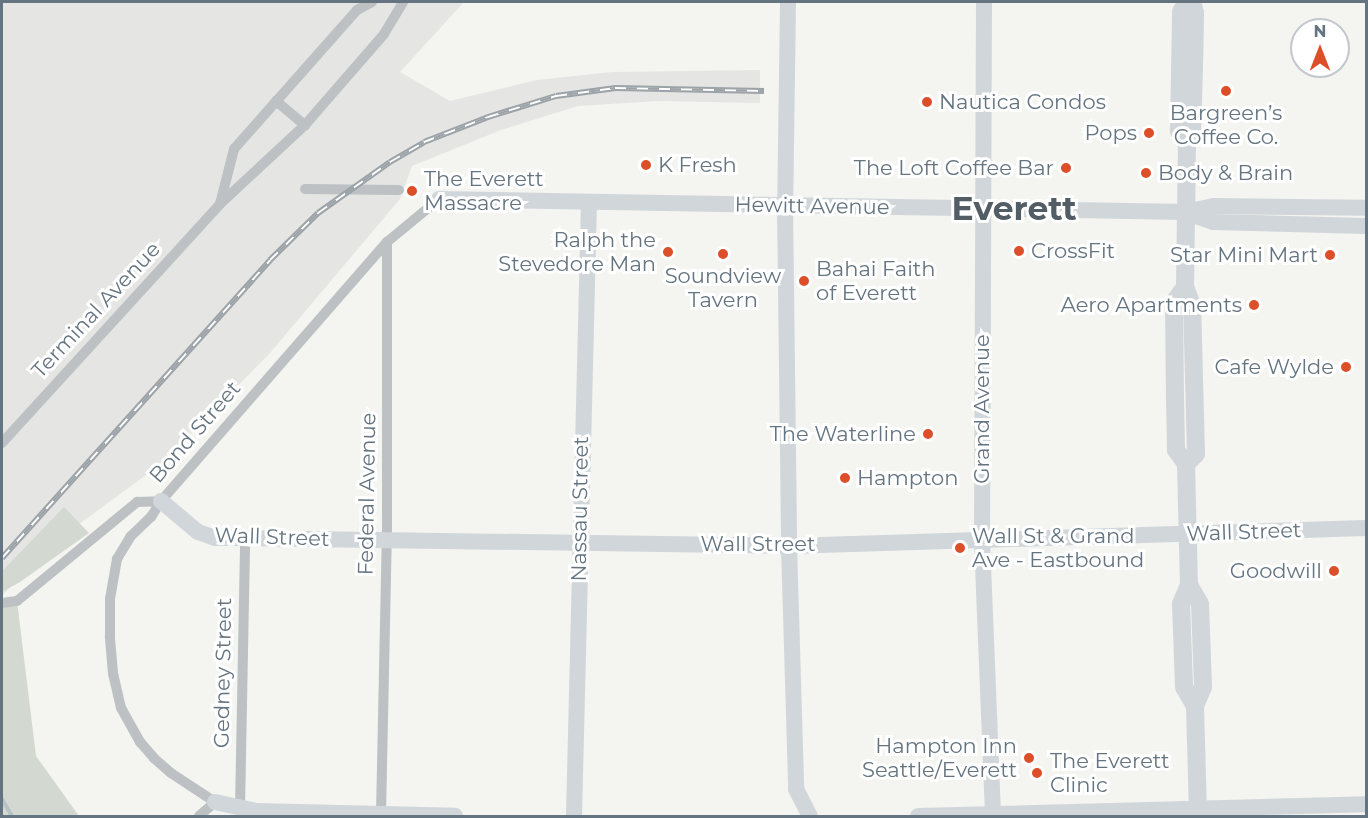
<!DOCTYPE html>
<html>
<head>
<meta charset="utf-8">
<style>
  body { margin:0 }
  #map { position:relative; width:1368px; height:818px; overflow:hidden; background:#f4f4f0; font-family:Montserrat,sans-serif }
  div>[style] { position:absolute }
  .built>* { inset:0; background:#e5e6e4 }
  .green>* { inset:0; background:#d3d9d0 }
  .stream>* { height:4px; margin:-2px; padding:0 2px; transform-origin:2px; border-radius:2px; background:#b5c2c6 }
  .street>* { height:10px; margin:-5px; padding:0 5px; transform-origin:5px; border-radius:5px; background:#bdc1c4 }
  .secondary>* { height:16px; margin:-8px; padding:0 8px; transform-origin:8px; border-radius:8px; background:#d1d6da }
  .primary>* { height:18px; margin:-9px; padding:0 9px; transform-origin:9px; border-radius:9px; background:#d1d6da }
  .rail>* { height:6px; margin-top:-3px; transform-origin:0; background:repeating-linear-gradient(90deg,#fff 0 11px,#9ca3a8 0 22px); box-sizing:border-box; border-block:2px solid #9ca3a8 }
  .dots>* { width:16px; height:16px; translate:-50% -50%; box-sizing:border-box; border:3px solid #fff; border-radius:50% }
  span { translate:-50% -50%; white-space:nowrap; text-align:center; line-height:1.15; -webkit-text-stroke:6px #fff; paint-order:stroke }
  .poi-label { font-size:21px; color:#647480 }
  .left { translate:0 -50%; text-align:left }
  .right { translate:-100% -50%; text-align:right }
  .street-label { font-size:21px; color:#647480 }
  .town-label { font-size:33px; color:#525d66; font-weight:700 }
  .frame { position:absolute; inset:0; border:3px solid #647480; pointer-events:none }
  .north { position:absolute; left:1290px; top:18px; width:60px; height:60px; box-sizing:border-box; background:#fff; border:2px solid #c1c7cc; border-radius:50%; rotate:0deg; font-size:16px; font-weight:700; line-height:24px; text-align:center; color:#647480 }
  .north::after { content:''; display:block; margin:auto; width:21px; height:27px; background:#dc4f28; clip-path:polygon(50% 0,100% 100%,50% 72%,0 100%) }
</style>
</head>
<body>
<div id="map">
  <div class="built">
    <div style="clip-path:polygon(2px 2px,403px 2px,389px 27px,408px 2px,464px 2px,400px 72px,450px 101px,537px 80px,612px 72px,760px 70px,760px 103px,657px 101px,578px 106px,501px 130px,412px 166px,400px 199px,270px 353px,161px 464px,48px 547px,2px 596px)"></div>
  </div>
  <div class="green">
    <div style="clip-path:polygon(64px 507px,89px 533px,20px 582px,2px 592px,2px 571px)"></div>
    <div style="clip-path:polygon(17px 601px,36px 756px,79px 816px,2px 816px,2px 603px)"></div>
  </div>
  <div class="stream">
    <div style="left:2px;top:799px;width:20px;rotate:60deg"></div>
  </div>
  <div class="street">
    <div style="left:276px;top:101px;width:38px;rotate:40deg"></div>
    <div style="left:305px;top:189px;width:94px;rotate:0.6deg"></div>
    <div style="left:220px;top:204px;width:57px;rotate:-75.7deg"></div>
    <div style="left:234px;top:149px;width:186px;rotate:-48.5deg"></div>
    <div style="left:357px;top:10px;width:17px;rotate:-28deg"></div>
    <div style="left:2px;top:443px;width:323px;rotate:-47.6deg"></div>
    <div style="left:220px;top:204px;width:116px;rotate:-42.9deg"></div>
    <div style="left:305px;top:125px;width:121px;rotate:-49deg"></div>
    <div style="left:384px;top:34px;width:37px;rotate:-59deg"></div>
    <div style="left:2px;top:603px;width:15px;rotate:-8deg"></div>
    <div style="left:17px;top:601px;width:156px;rotate:-39.5deg"></div>
    <div style="left:137px;top:502px;width:24px;rotate:-2deg"></div>
    <div style="left:240px;top:808px;width:270px;rotate:-88.9deg"></div>
    <div style="left:381px;top:814px;width:289px;rotate:-88.8deg"></div>
    <div style="left:387px;top:525px;width:283px;rotate:-90deg"></div>
    <div style="left:199px;top:816px;width:21px;rotate:-41deg"></div>
    <div style="left:215px;top:802px;width:53px;rotate:-146.6deg"></div>
    <div style="left:171px;top:773px;width:23px;rotate:-139deg"></div>
    <div style="left:154px;top:758px;width:21px;rotate:-131deg"></div>
    <div style="left:140px;top:742px;width:39px;rotate:-119deg"></div>
    <div style="left:121px;top:708px;width:36px;rotate:-103deg"></div>
    <div style="left:113px;top:673px;width:37px;rotate:-95deg"></div>
    <div style="left:110px;top:636px;width:37px;rotate:-90deg"></div>
    <div style="left:110px;top:599px;width:41px;rotate:-80.1deg"></div>
    <div style="left:117px;top:559px;width:26px;rotate:-59deg"></div>
    <div style="left:130px;top:537px;width:29px;rotate:-44deg"></div>
    <div style="left:151px;top:517px;width:19px;rotate:-58deg"></div>
    <div style="left:161px;top:501px;width:344px;rotate:-48.9deg"></div>
    <div style="left:387px;top:242px;width:67px;rotate:-39.6deg"></div>
  </div>
  <div class="secondary">
    <div style="left:788px;top:2px;width:204px;rotate:90.8deg"></div>
    <div style="left:785px;top:206px;width:340px;rotate:89.3deg"></div>
    <div style="left:789px;top:546px;width:243px;rotate:88.3deg"></div>
    <div style="left:796px;top:789px;width:30px;rotate:63deg"></div>
    <div style="left:984px;top:2px;width:538px;rotate:90.21deg"></div>
    <div style="left:982px;top:540px;width:276px;rotate:87.7deg"></div>
    <div style="left:439px;top:199px;width:746px;rotate:1deg"></div>
    <div style="left:1185px;top:212px;width:29px;rotate:-12deg"></div>
    <div style="left:1213px;top:206px;width:153px;rotate:0.7deg"></div>
    <div style="left:1186px;top:213px;width:28px;rotate:18deg"></div>
    <div style="left:1213px;top:222px;width:153px;rotate:1.5deg"></div>
    <div style="left:161px;top:501px;width:48px;rotate:40deg"></div>
    <div style="left:198px;top:532px;width:18px;rotate:19deg"></div>
    <div style="left:215px;top:538px;width:30px"></div>
    <div style="left:245px;top:538px;width:544px;rotate:0.84deg"></div>
    <div style="left:789px;top:546px;width:577px;rotate:-1.79deg"></div>
    <div style="left:215px;top:802px;width:42px;rotate:12.4deg"></div>
    <div style="left:256px;top:811px;width:199px;rotate:1.4deg"></div>
    <div style="left:574px;top:816px;width:614px;rotate:-88.6deg"></div>
    <div style="left:918px;top:816px;width:448px;rotate:-1.5deg"></div>
  </div>
  <div class="primary">
    <div style="left:1187px;top:145px;width:16px;rotate:-120deg"></div>
    <div style="left:1179px;top:131px;width:119px;rotate:-89deg"></div>
    <div style="left:1181px;top:12px;width:12px;rotate:-59deg"></div>
    <div style="left:1185px;top:287px;width:19px;rotate:126deg"></div>
    <div style="left:1174px;top:302px;width:94px;rotate:89.4deg"></div>
    <div style="left:1175px;top:396px;width:54px;rotate:88.9deg"></div>
    <div style="left:1176px;top:450px;width:17px;rotate:54deg"></div>
    <div style="left:1186px;top:464px;width:121px;rotate:88.6deg"></div>
    <div style="left:1189px;top:585px;width:21px;rotate:113deg"></div>
    <div style="left:1181px;top:604px;width:83px;rotate:87.9deg"></div>
    <div style="left:1184px;top:687px;width:22px;rotate:60deg"></div>
    <div style="left:1186px;top:464px;width:14px;rotate:-45deg"></div>
    <div style="left:1196px;top:454px;width:149px;rotate:-91.5deg"></div>
    <div style="left:1192px;top:305px;width:19px;rotate:-111deg"></div>
    <div style="left:1185px;top:287px;width:142px;rotate:-89.2deg"></div>
    <div style="left:1187px;top:145px;width:15px;rotate:-70deg"></div>
    <div style="left:1192px;top:131px;width:64px;rotate:-88.2deg"></div>
    <div style="left:1194px;top:67px;width:54px;rotate:-88.9deg"></div>
    <div style="left:1195px;top:13px;width:11px;rotate:-105deg"></div>
    <div style="left:1189px;top:585px;width:22px;rotate:60deg"></div>
    <div style="left:1200px;top:604px;width:83px;rotate:87.9deg"></div>
    <div style="left:1203px;top:687px;width:21px;rotate:113deg"></div>
    <div style="left:1195px;top:706px;width:110px;rotate:88.4deg"></div>
  </div>
  <div class="rail">
    <div style="left:2px;top:558px;width:401px;rotate:-48deg"></div>
    <div style="left:270px;top:260px;width:67px;rotate:-44.4deg"></div>
    <div style="left:318px;top:213px;width:88px;rotate:-35.3deg"></div>
    <div style="left:390px;top:162px;width:39px;rotate:-30deg"></div>
    <div style="left:424px;top:142px;width:69px;rotate:-21.3deg"></div>
    <div style="left:488px;top:117px;width:71px;rotate:-17.2deg"></div>
    <div style="left:556px;top:96px;width:60px;rotate:-7.7deg"></div>
    <div style="left:615px;top:88px;width:149px;rotate:1.2deg"></div>
  </div>
  <div class="dots">
    <div style="left:1226px;top:91px;background:#dc4f28"></div>
    <div style="left:927px;top:102px;background:#dc4f28"></div>
    <div style="left:1149px;top:133px;background:#dc4f28"></div>
    <div style="left:646px;top:165px;background:#dc4f28"></div>
    <div style="left:1066px;top:168px;background:#dc4f28"></div>
    <div style="left:1146px;top:173px;background:#dc4f28"></div>
    <div style="left:412px;top:191px;background:#dc4f28"></div>
    <div style="left:1019px;top:251px;background:#dc4f28"></div>
    <div style="left:668px;top:252px;background:#dc4f28"></div>
    <div style="left:723px;top:254px;background:#dc4f28"></div>
    <div style="left:1330px;top:255px;background:#dc4f28"></div>
    <div style="left:804px;top:281px;background:#dc4f28"></div>
    <div style="left:1254px;top:305px;background:#dc4f28"></div>
    <div style="left:1346px;top:367px;background:#dc4f28"></div>
    <div style="left:928px;top:434px;background:#dc4f28"></div>
    <div style="left:845px;top:478px;background:#dc4f28"></div>
    <div style="left:960px;top:548px;background:#dc4f28"></div>
    <div style="left:1334px;top:571px;background:#dc4f28"></div>
    <div style="left:1029px;top:758px;background:#dc4f28"></div>
    <div style="left:1037px;top:773px;background:#dc4f28"></div>
  </div>
  <div class="poi-label">
    <span class="left" style="left:939px;top:102px">Nautica Condos</span>
    <span style="left:1226px;top:125px">Bargreen’s<br>Coffee Co.</span>
    <span class="right" style="left:1137px;top:133px">Pops</span>
    <span class="left" style="left:658px;top:165px">K Fresh</span>
    <span class="right" style="left:1054px;top:168px">The Loft Coffee Bar</span>
    <span class="left" style="left:1158px;top:173px">Body &amp; Brain</span>
    <span class="left" style="left:424px;top:191px">The Everett<br>Massacre</span>
    <span class="right" style="left:656px;top:252px">Ralph the<br>Stevedore Man</span>
    <span class="left" style="left:1031px;top:251px">CrossFit</span>
    <span class="right" style="left:1318px;top:255px">Star Mini Mart</span>
    <span class="left" style="left:816px;top:281px">Bahai Faith<br>of Everett</span>
    <span style="left:723px;top:288px">Soundview<br>Tavern</span>
    <span class="right" style="left:1242px;top:305px">Aero Apartments</span>
    <span class="right" style="left:1334px;top:367px">Cafe Wylde</span>
    <span class="right" style="left:916px;top:434px">The Waterline</span>
    <span class="left" style="left:857px;top:478px">Hampton</span>
    <span class="left" style="left:972px;top:548px">Wall St &amp; Grand<br>Ave - Eastbound</span>
    <span class="right" style="left:1322px;top:571px">Goodwill</span>
    <span class="right" style="left:1017px;top:758px">Hampton Inn<br>Seattle/Everett</span>
    <span class="left" style="left:1050px;top:773px">The Everett<br>Clinic</span>
  </div>
  <div class="street-label">
    <span style="left:812px;top:206px;rotate:1deg">Hewitt Avenue</span>
    <span style="left:96px;top:310px;rotate:-47deg">Terminal Avenue</span>
    <span style="left:982px;top:409px;rotate:-90deg">Grand Avenue</span>
    <span style="left:195px;top:432px;rotate:-49deg">Bond Street</span>
    <span style="left:367px;top:494px;rotate:-89deg">Federal Avenue</span>
    <span style="left:580px;top:509px;rotate:-89deg">Nassau Street</span>
    <span style="left:1244px;top:532px;rotate:-2deg">Wall Street</span>
    <span style="left:272px;top:537px;rotate:2deg">Wall Street</span>
    <span style="left:758px;top:544px">Wall Street</span>
    <span style="left:223px;top:673px;rotate:-89deg">Gedney Street</span>
  </div>
  <div class="town-label">
    <span style="left:1014px;top:209px">Everett</span>
  </div>
  <div class="frame"></div>
  <div class="north">N</div>
</div>
</body>
</html>
